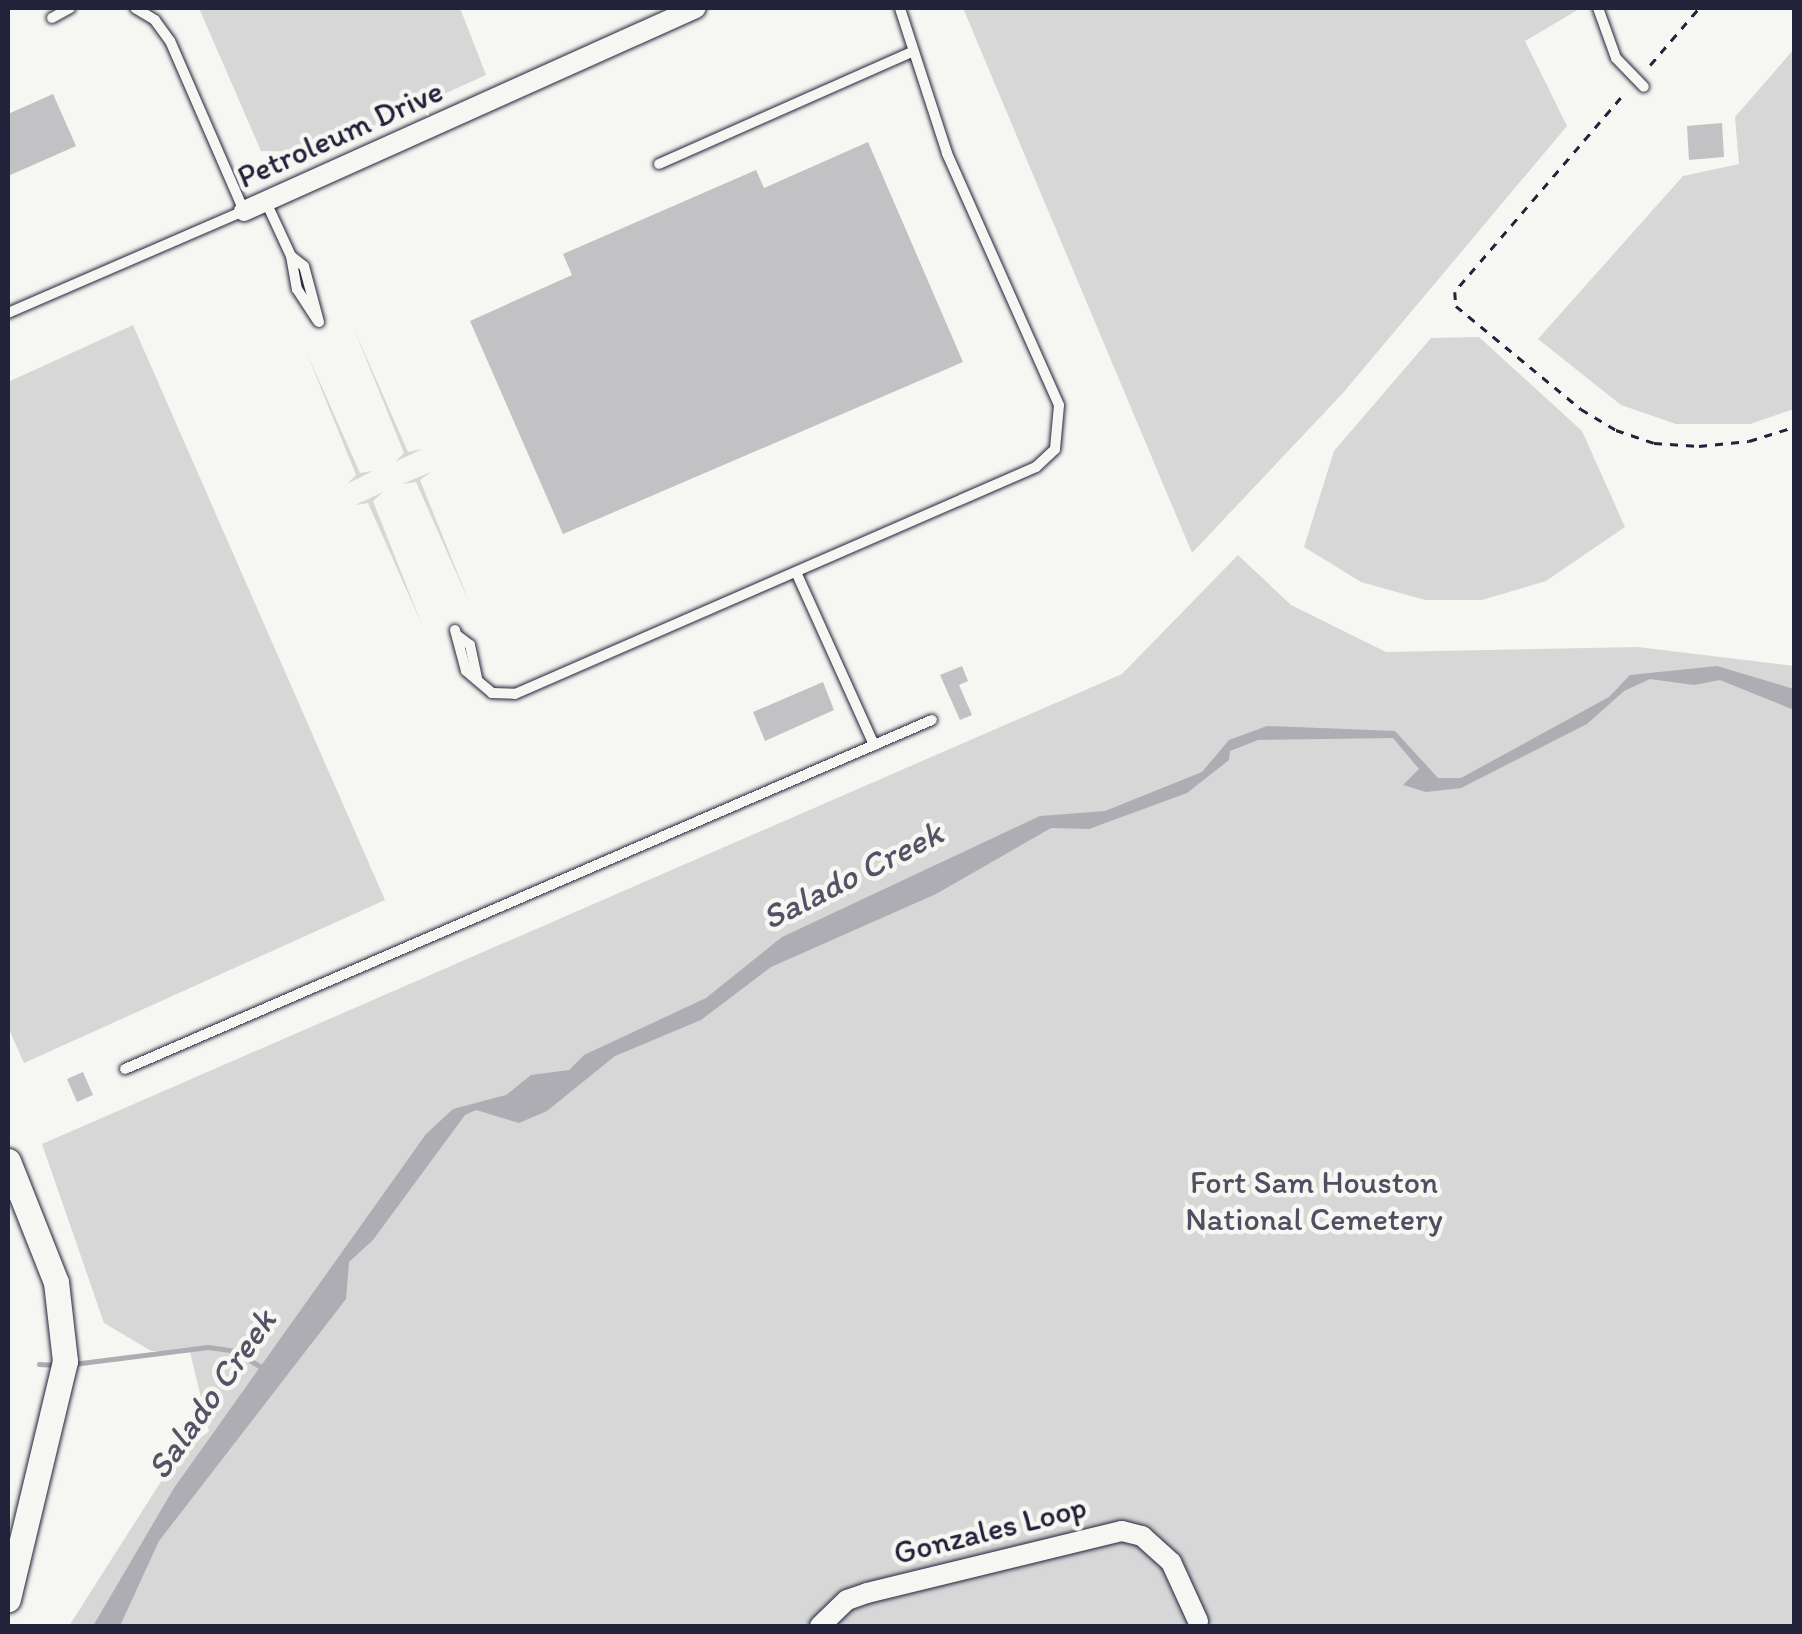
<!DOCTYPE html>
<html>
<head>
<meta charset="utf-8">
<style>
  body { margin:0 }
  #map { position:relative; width:1802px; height:1634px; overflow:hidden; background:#f6f6f2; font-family:Itim,sans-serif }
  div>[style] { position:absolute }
  .green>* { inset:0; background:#d7d7d7 }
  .water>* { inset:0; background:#adadb3 }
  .stream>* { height:5px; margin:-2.5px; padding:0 2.5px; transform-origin:2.5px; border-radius:2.5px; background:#adadb3 }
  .building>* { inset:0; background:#c2c2c4 }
  .path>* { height:2.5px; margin-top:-1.25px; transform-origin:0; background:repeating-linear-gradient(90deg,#22223b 0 8px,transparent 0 16px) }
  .roads { filter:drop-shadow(0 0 2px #22223b) drop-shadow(0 0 2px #22223b) }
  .service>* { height:10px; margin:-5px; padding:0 5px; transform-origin:5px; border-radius:5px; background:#f6f6f2 }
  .minor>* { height:20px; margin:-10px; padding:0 10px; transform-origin:10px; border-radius:10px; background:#f6f6f2 }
  .tertiary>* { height:25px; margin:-12.5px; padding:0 12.5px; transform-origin:12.5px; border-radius:12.5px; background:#f6f6f2 }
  span { translate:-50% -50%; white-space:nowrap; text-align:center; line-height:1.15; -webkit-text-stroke:9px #f6f6f2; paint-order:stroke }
  .street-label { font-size:32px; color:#22223b }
  .park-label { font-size:32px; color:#4f4f62 }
  .water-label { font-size:35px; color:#535365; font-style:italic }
  .frame { position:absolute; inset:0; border:10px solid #22223b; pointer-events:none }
</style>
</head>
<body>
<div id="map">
  <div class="green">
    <div style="clip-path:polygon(199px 8px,460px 8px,486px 75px,316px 152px,261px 151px)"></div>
    <div style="clip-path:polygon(963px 8px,1581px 8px,1525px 41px,1567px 126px,1343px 393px,1192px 553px)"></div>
    <div style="clip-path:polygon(1794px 49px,1794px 409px,1750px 424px,1676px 424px,1621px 405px,1538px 339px,1683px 176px,1739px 164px,1735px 117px)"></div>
    <div style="clip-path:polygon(133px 325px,385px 900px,24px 1063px,8px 1027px,8px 382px)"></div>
    <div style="clip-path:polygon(354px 329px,408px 452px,422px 449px,395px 462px,404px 453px)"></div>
    <div style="clip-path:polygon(1479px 337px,1582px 431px,1625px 527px,1546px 581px,1482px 600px,1425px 600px,1361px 582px,1304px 547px,1334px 451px,1431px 338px)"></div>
    <div style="clip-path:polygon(306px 351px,360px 473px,373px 471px,347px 484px,356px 475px)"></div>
    <div style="clip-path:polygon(431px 472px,420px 480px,470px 604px,416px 482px,402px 484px)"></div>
    <div style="clip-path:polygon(383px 492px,373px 501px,422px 625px,368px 503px,355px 505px)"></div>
    <div style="clip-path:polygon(1238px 555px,1291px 605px,1386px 652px,1638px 647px,1794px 666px,1794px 1626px,69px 1626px,176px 1458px,209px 1431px,190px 1352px,151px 1351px,104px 1323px,42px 1144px,1122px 674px)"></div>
  </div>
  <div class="water">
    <div style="clip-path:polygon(1717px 666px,1794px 689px,1794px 710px,1720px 680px,1694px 685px,1650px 679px,1624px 691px,1587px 724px,1461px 788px,1426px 792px,1403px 785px,1419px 769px,1393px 738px,1258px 740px,1230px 751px,1229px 760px,1187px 793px,1089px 829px,1051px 828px,936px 894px,771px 967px,701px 1020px,615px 1056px,547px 1111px,519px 1123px,476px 1110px,465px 1115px,373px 1240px,349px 1262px,346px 1299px,159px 1541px,120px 1626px,93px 1626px,174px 1488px,426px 1134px,453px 1109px,506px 1095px,531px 1075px,569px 1070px,584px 1055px,706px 998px,782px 937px,1040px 816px,1105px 811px,1202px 772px,1229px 740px,1267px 726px,1395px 731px,1438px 778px,1461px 778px,1609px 697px,1630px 675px)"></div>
  </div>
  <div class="stream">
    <div style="left:39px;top:1364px;width:17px;rotate:3deg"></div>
    <div style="left:73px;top:1364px;width:136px;rotate:-7.2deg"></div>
    <div style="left:208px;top:1347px;width:28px;rotate:8deg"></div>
    <div style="left:236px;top:1351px;width:38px;rotate:33deg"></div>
  </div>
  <div class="building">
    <div style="clip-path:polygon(53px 94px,76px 146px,8px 176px,8px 114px)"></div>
    <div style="clip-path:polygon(1722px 123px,1724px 157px,1689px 160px,1687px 126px)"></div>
    <div style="clip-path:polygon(868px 142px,963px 362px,563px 534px,470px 321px,572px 275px,563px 254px,756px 170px,764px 188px)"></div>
    <div style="clip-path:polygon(962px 666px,968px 681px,959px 685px,972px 715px,960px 720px,940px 675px)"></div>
    <div style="clip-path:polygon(823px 682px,834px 710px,765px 741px,753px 712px)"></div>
    <div style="clip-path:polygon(83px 1072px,93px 1095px,77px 1102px,67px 1079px)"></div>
  </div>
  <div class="path">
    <div style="left:1650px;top:65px;width:75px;rotate:-49.3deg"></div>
    <div style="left:1621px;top:98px;width:255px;rotate:130.6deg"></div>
    <div style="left:1455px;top:292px;width:14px;rotate:86deg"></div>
    <div style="left:1456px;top:306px;width:162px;rotate:39.5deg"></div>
    <div style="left:1581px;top:409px;width:41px;rotate:31deg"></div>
    <div style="left:1616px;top:430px;width:40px;rotate:18.9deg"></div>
    <div style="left:1654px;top:443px;width:45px;rotate:3.8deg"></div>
    <div style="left:1699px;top:446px;width:50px;rotate:-5.7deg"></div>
    <div style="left:1749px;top:441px;width:47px;rotate:-17.3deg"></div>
  </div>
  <div class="roads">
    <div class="service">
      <div style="left:1598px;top:8px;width:53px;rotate:70.2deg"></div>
      <div style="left:1616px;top:58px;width:40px;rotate:46deg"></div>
      <div style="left:52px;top:18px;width:21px;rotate:-29deg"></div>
      <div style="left:659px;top:164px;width:277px;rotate:-23.9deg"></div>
      <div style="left:266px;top:202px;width:60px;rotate:65.2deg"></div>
      <div style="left:291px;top:256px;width:16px;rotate:38deg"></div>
      <div style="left:304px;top:266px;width:58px;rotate:75deg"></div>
      <div style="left:291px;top:256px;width:34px;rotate:80deg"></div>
      <div style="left:297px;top:289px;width:38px;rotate:57deg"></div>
      <div style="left:8px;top:313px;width:257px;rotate:-23.4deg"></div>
      <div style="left:244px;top:211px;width:185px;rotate:-113.5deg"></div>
      <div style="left:170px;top:41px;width:26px;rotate:-126deg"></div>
      <div style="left:155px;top:20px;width:23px;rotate:-149deg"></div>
      <div style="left:796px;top:572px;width:190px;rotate:65.7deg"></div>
      <div style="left:455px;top:630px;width:42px;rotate:75deg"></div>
      <div style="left:466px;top:671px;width:34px;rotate:40deg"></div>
      <div style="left:492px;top:693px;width:23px;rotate:2deg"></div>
      <div style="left:515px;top:694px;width:568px;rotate:-23.54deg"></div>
      <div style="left:1036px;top:467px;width:26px;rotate:-43deg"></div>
      <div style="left:1055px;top:449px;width:44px;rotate:-84.8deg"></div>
      <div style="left:1059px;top:405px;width:276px;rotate:-114deg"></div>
      <div style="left:947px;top:153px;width:152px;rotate:-108deg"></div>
      <div style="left:458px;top:636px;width:15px;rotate:37deg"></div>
      <div style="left:470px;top:645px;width:35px;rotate:78deg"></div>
      <div style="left:125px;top:1069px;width:879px;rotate:-23.39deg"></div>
    </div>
    <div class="minor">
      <div style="left:244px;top:211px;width:495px;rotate:-24.2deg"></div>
      <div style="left:820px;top:1626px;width:37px;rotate:-44deg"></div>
      <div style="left:847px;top:1600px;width:21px;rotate:-19deg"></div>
      <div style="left:867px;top:1593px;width:262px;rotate:-13.7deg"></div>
      <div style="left:1122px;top:1531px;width:21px;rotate:14deg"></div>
      <div style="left:1142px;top:1536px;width:39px;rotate:42deg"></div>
      <div style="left:1171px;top:1562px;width:65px;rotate:65.4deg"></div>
    </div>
    <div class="tertiary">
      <div style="left:8px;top:1161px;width:130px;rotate:68.4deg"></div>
      <div style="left:56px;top:1282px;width:80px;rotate:83.5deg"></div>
      <div style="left:65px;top:1361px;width:245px;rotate:103.5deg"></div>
    </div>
  </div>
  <div class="street-label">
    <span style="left:340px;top:134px;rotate:-24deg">Petroleum Drive</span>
    <span style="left:990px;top:1530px;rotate:-14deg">Gonzales Loop</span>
  </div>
  <div class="park-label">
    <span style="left:1314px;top:1201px">Fort Sam Houston<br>National Cemetery</span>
  </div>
  <div class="water-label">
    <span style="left:852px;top:875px;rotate:-27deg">Salado Creek</span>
    <span style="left:211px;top:1394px;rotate:-55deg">Salado Creek</span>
  </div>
  <div class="frame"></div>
</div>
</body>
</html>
